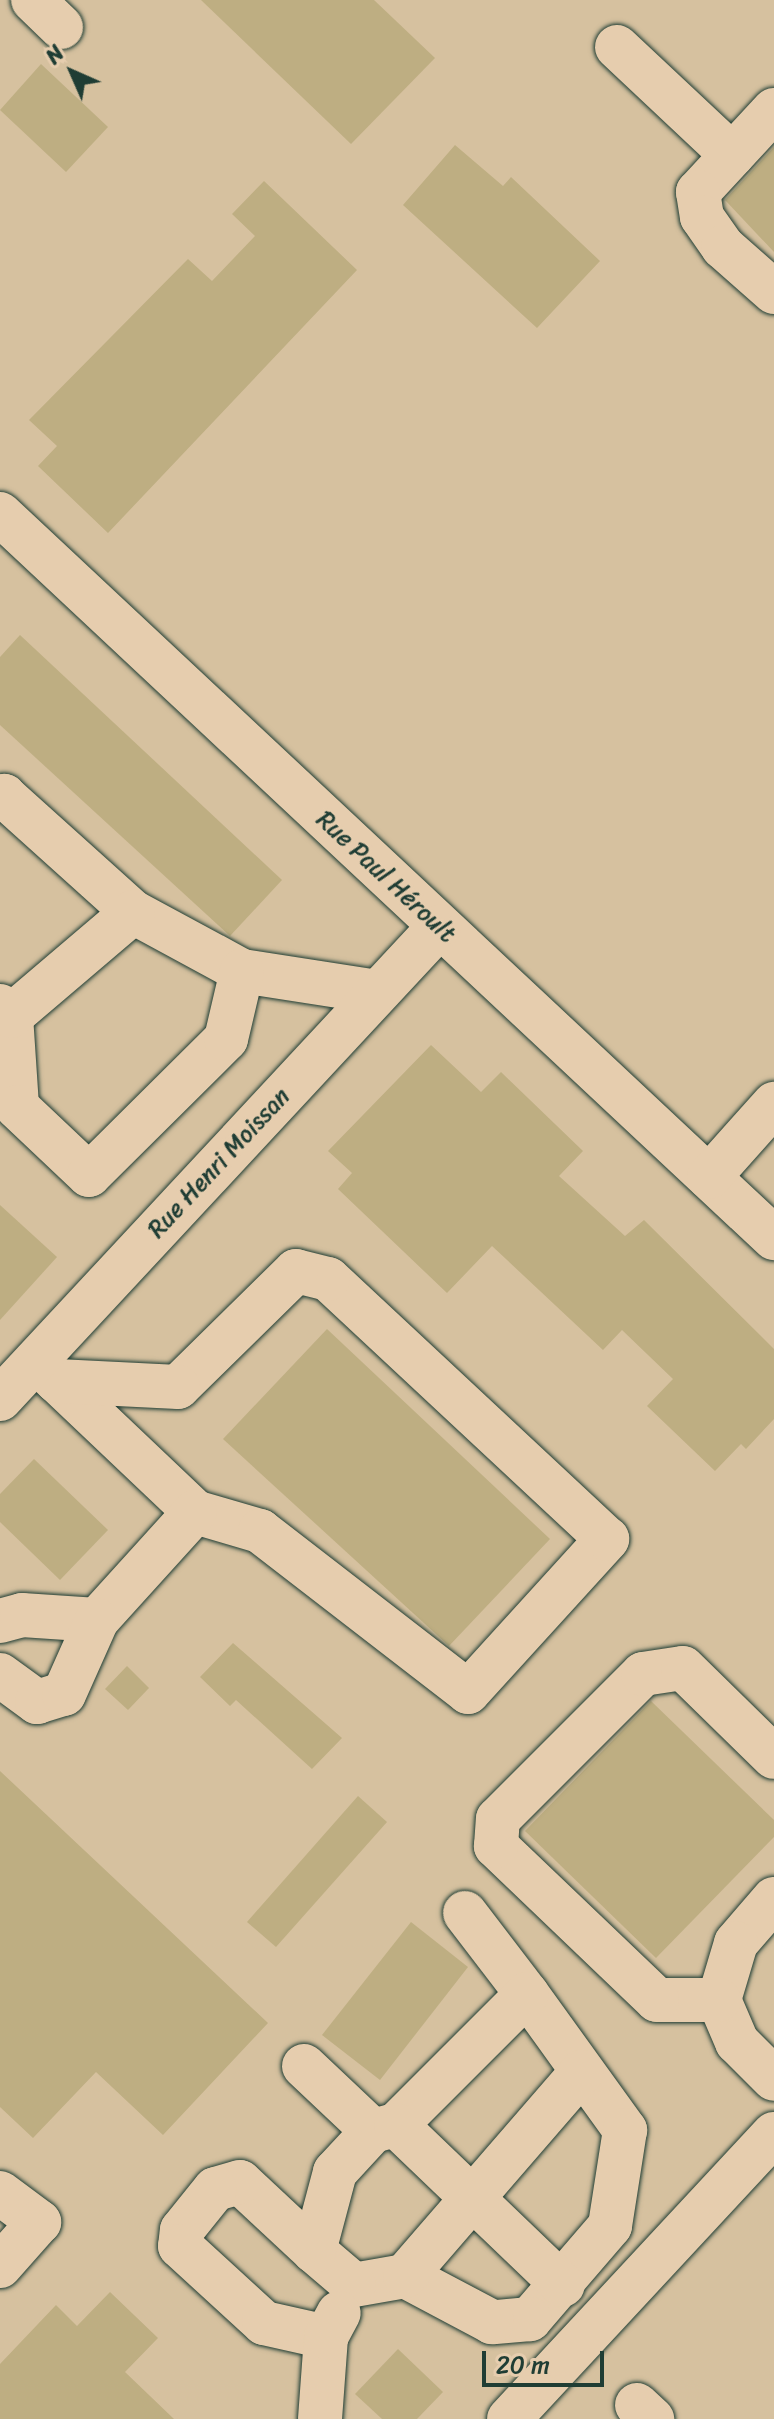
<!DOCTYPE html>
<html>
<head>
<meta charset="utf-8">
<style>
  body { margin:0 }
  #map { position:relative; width:774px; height:2419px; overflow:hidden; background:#e6cdae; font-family:Sriracha,sans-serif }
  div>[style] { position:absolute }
  .built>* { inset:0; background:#d6c19f }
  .building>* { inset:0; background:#beae82 }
  .roads { filter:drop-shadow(0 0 2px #1f3d34) drop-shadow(0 0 2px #1f3d34) }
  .minor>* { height:44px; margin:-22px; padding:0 22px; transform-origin:22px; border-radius:22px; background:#e6cdae }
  span { translate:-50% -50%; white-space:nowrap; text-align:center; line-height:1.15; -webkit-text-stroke:6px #e6cdae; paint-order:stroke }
  .street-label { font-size:24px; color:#1f3d34 }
  .north { position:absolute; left:32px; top:32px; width:80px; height:80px; -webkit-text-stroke:6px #e6cdae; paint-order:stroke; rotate:315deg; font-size:22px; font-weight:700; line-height:32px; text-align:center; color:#1f3d34 }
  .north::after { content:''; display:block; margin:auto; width:28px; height:36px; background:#1f3d34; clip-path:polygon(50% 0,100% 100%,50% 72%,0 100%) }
  .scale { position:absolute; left:482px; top:2351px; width:122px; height:36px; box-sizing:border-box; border:4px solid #1f3d34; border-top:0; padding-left:10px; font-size:24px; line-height:28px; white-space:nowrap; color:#1f3d34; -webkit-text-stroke:6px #e6cdae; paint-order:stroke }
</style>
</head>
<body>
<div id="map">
  <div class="built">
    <div style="clip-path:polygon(0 0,774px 0,774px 2419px,0 2419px)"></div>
  </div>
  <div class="building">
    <div style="clip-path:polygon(201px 0,374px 0,435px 58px,351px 144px)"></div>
    <div style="clip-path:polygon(41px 64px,108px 127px,66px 172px,0 110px)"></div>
    <div style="clip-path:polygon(455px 145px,503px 186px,511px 177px,600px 261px,537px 328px,403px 205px)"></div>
    <div style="clip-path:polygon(774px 147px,774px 252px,725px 200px)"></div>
    <div style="clip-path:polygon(264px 181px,357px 270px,108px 533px,38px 466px,57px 446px,29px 420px,188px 259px,212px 281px,255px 236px,232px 214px)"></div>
    <div style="clip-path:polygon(20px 635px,282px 880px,230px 936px,0 725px,0 657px)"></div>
    <div style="clip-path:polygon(431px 1045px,481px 1092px,501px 1072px,583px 1151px,559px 1176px,625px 1236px,644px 1220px,774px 1349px,774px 1419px,746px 1449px,741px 1444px,715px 1471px,647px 1406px,673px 1379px,622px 1330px,603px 1350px,492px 1246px,447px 1293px,338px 1189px,352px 1173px,328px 1151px)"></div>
    <div style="clip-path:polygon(0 1205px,57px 1257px,0 1320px)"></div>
    <div style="clip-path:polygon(327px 1329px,550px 1539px,449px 1646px,223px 1439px)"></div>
    <div style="clip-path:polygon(34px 1459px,108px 1530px,60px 1580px,0 1522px,0 1494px)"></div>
    <div style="clip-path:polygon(233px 1643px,342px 1738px,312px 1769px,236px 1700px,230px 1706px,200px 1677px)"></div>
    <div style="clip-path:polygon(127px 1666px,149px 1688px,128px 1710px,105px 1689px)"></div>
    <div style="clip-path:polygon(651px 1701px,774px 1820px,774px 1837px,656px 1958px,525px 1831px)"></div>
    <div style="clip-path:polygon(0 1771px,268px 2023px,163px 2135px,96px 2072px,33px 2138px,0 2107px)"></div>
    <div style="clip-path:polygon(358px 1796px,387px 1822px,276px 1947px,247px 1922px)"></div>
    <div style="clip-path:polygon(411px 1922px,468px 1967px,380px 2080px,322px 2035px)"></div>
    <div style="clip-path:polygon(110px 2292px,158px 2338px,125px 2372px,174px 2419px,0 2419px,0 2364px,56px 2305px,77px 2326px)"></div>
    <div style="clip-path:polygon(398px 2349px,443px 2392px,417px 2419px,382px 2419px,355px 2394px)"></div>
  </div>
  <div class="roads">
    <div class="minor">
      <div style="left:33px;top:0;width:39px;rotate:44deg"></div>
      <div style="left:617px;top:47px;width:158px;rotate:43.2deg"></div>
      <div style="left:774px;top:110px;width:112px;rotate:132.8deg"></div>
      <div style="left:698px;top:192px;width:25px;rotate:81deg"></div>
      <div style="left:702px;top:217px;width:37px;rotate:55deg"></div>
      <div style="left:723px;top:247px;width:68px;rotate:41.4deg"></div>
      <div style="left:0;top:514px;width:1060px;rotate:43.09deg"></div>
      <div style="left:0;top:800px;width:6px;rotate:-45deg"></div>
      <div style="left:4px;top:796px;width:173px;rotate:42deg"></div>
      <div style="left:133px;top:912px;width:124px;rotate:28.4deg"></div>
      <div style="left:242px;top:971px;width:137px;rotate:8.8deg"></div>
      <div style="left:0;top:1006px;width:15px;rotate:42deg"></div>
      <div style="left:11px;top:1016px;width:91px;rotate:86.2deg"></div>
      <div style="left:17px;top:1107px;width:99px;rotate:43.4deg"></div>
      <div style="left:89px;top:1175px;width:193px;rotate:-44.8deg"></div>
      <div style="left:226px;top:1039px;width:70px;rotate:-76.8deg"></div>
      <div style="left:11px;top:1016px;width:160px;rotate:-40.4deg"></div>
      <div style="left:709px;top:1177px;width:98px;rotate:-48.3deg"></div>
      <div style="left:36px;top:1361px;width:29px;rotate:44deg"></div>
      <div style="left:57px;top:1381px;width:190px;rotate:43.5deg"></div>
      <div style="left:195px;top:1512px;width:68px;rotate:16.3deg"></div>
      <div style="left:260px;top:1531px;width:263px;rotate:37.7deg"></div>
      <div style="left:468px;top:1692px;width:207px;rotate:-47.7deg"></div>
      <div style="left:607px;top:1539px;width:381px;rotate:-137deg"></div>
      <div style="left:328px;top:1279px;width:33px;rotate:-166deg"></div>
      <div style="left:296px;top:1271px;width:165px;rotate:135.5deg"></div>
      <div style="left:178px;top:1387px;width:121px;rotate:-177.2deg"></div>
      <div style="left:0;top:1399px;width:645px;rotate:-47.07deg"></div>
      <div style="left:0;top:1621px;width:23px;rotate:-15deg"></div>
      <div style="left:22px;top:1615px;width:75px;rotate:3.8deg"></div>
      <div style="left:97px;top:1620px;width:146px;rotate:-47.8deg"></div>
      <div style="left:0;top:1675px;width:46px;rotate:36.1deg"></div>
      <div style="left:37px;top:1702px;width:28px;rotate:-17deg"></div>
      <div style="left:64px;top:1694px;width:81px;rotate:-66deg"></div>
      <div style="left:774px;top:1899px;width:58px;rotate:130.8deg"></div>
      <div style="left:736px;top:1943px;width:59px;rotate:106.6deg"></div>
      <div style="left:719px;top:2000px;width:46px;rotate:66.8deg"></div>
      <div style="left:737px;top:2042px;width:52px;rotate:45deg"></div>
      <div style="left:465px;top:1913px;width:102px;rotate:52.6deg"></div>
      <div style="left:527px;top:1994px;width:168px;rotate:54.2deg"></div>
      <div style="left:625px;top:2130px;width:97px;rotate:98.9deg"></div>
      <div style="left:610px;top:2226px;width:123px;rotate:130.7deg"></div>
      <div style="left:530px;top:2319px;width:38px;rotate:175deg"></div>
      <div style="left:492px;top:2322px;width:98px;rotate:-152.1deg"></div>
      <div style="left:405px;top:2276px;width:52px;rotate:170deg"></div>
      <div style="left:354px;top:2285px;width:52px;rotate:-139.6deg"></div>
      <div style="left:314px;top:2251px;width:82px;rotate:-75.1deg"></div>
      <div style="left:335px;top:2172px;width:56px;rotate:-47.2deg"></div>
      <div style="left:373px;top:2131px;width:24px;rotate:-15deg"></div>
      <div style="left:396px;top:2125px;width:185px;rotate:-45deg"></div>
      <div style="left:719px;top:2000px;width:62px;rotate:180deg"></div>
      <div style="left:657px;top:2000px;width:223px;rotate:-136.3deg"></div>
      <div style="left:496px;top:1846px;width:27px;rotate:-86deg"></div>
      <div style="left:498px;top:1819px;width:205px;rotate:-45deg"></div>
      <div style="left:643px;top:1674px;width:40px;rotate:-8.5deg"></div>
      <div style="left:683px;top:1668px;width:127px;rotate:44.4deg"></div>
      <div style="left:304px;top:2066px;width:95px;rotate:43.3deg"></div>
      <div style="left:396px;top:2125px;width:231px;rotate:43.8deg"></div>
      <div style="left:0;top:2193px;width:49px;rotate:36.6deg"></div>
      <div style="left:39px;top:2222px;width:59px;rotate:131.6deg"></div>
      <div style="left:314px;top:2251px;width:101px;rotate:-137deg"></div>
      <div style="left:240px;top:2182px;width:26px;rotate:164deg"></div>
      <div style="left:215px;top:2189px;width:53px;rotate:128.8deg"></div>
      <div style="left:182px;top:2230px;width:16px;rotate:97deg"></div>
      <div style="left:180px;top:2246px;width:114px;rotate:42.5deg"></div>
      <div style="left:264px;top:2323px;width:64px;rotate:12.7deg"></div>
      <div style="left:405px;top:2276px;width:270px;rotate:-49.1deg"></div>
      <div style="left:637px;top:2405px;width:21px;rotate:43deg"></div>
      <div style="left:320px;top:2419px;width:82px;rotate:-85.8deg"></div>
      <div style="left:326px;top:2337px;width:27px;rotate:-62deg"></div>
      <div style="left:509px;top:2419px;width:389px;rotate:-47.1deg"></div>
    </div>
  </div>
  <div class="street-label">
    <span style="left:386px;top:877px;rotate:43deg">Rue Paul Héroult</span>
    <span style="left:219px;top:1163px;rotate:-47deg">Rue Henri Moissan</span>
  </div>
  <div class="north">N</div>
  <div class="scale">20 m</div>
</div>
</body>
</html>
